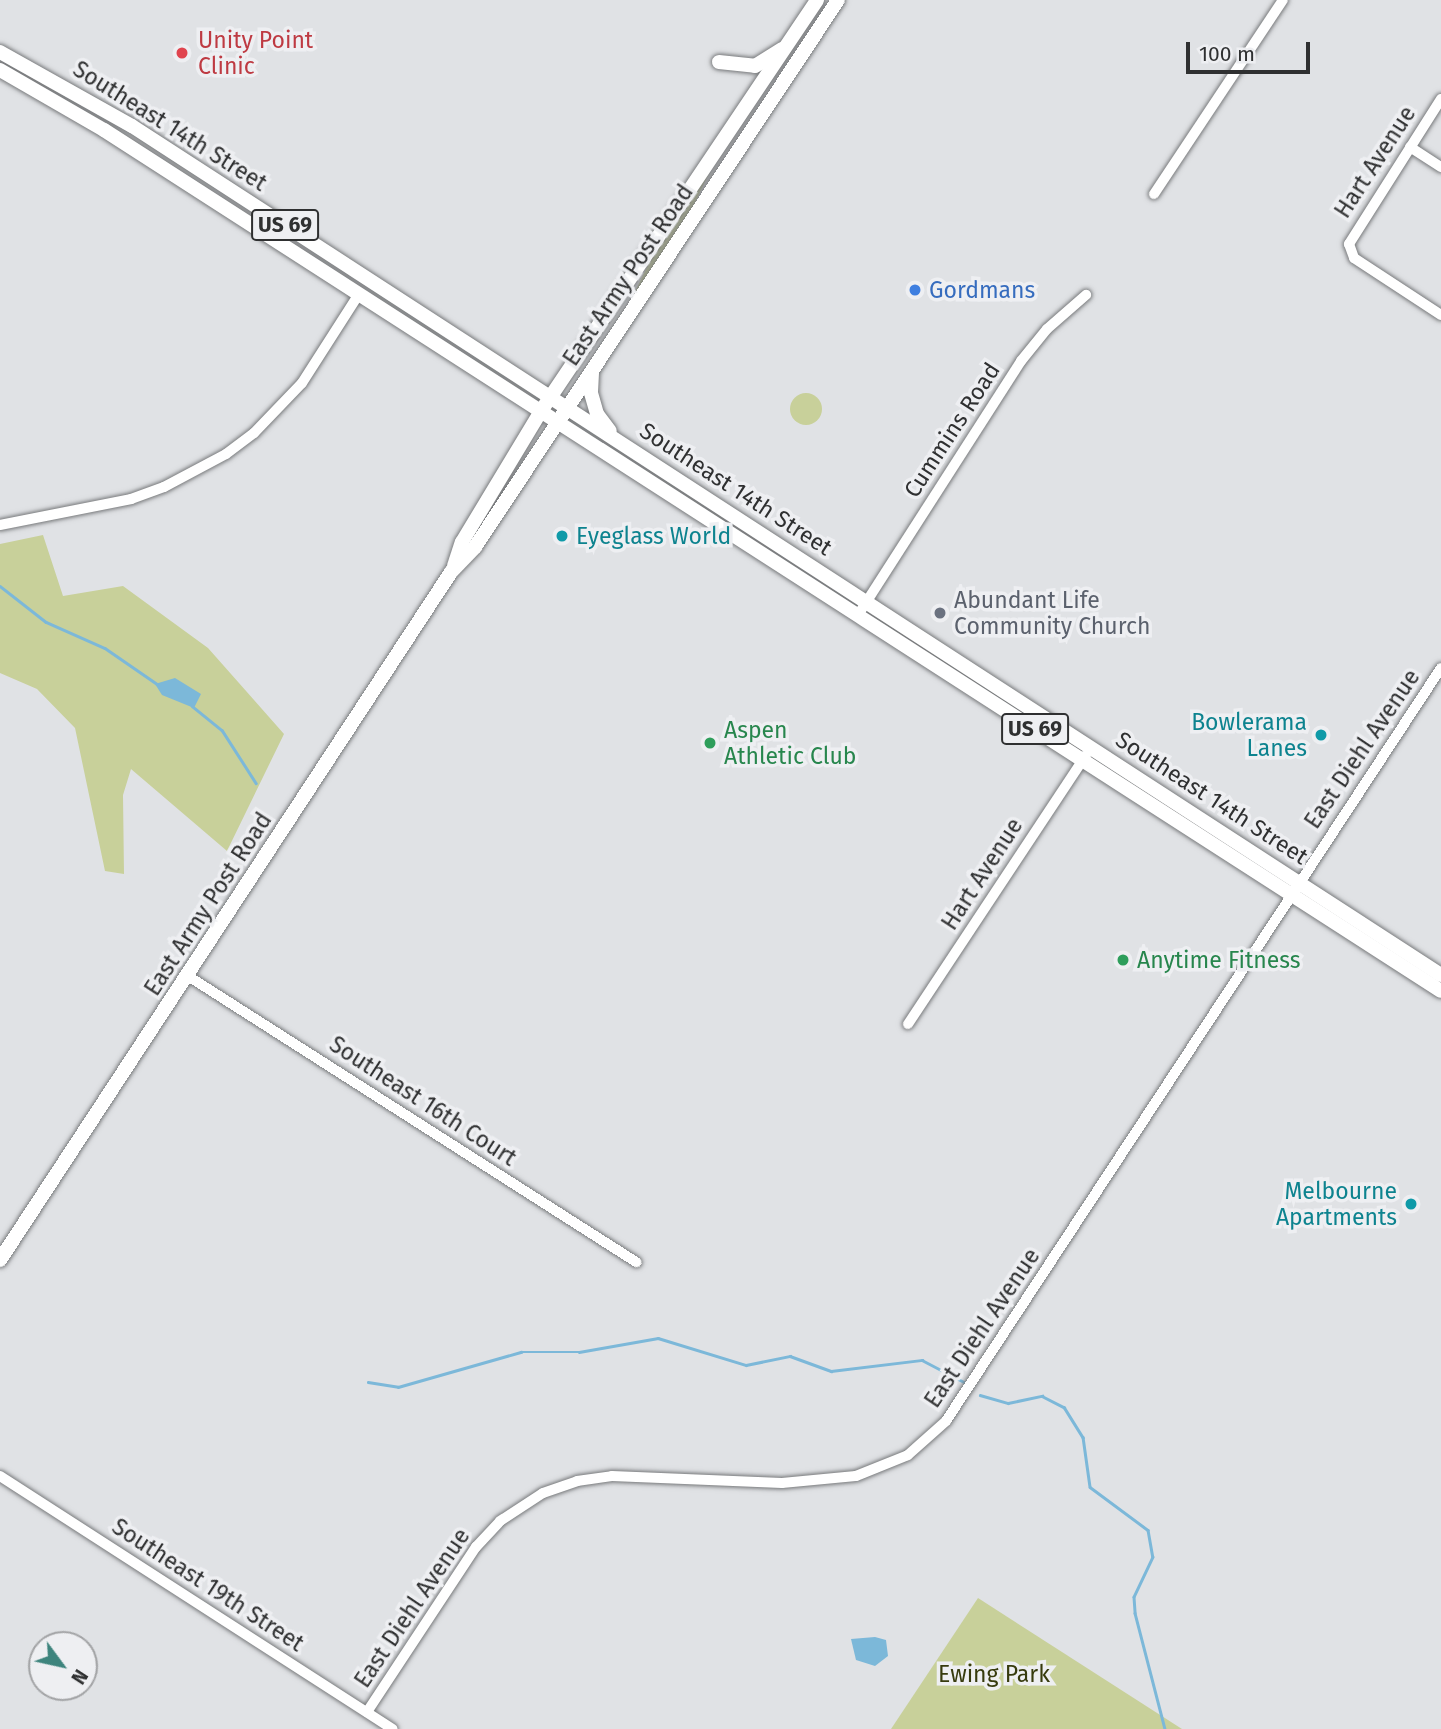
<!DOCTYPE html>
<html>
<head>
<meta charset="utf-8">
<style>
  body { margin:0 }
  #map { position:relative; width:1441px; height:1729px; overflow:hidden; background:#e0e2e5; font-family:"Fira Sans",sans-serif }
  div>[style] { position:absolute }
  .green>* { inset:0; background:#c8d09a }
  .round { border-radius:50% }
  .water>* { inset:0; background:#7cb8d9 }
  .stream>* { height:2.5px; margin:-1.25px; padding:0 1.25px; transform-origin:1.25px; border-radius:1.25px; background:#7cb8d9 }
  .roads { filter:drop-shadow(0 0 2px #787a7c) drop-shadow(0 0 2px #787a7c) }
  .minor>* { height:10px; margin:-5px; padding:0 5px; transform-origin:5px; border-radius:5px; background:#fff }
  .major>* { height:14px; margin:-7px; padding:0 7px; transform-origin:7px; border-radius:7px; background:#fff }
  .dots>* { width:19px; height:19px; translate:-50% -50%; box-sizing:border-box; border:4px solid #eeeff2; border-radius:50% }
  span { translate:-50% -50%; white-space:nowrap; text-align:center; line-height:1.15; -webkit-text-stroke:7px #eeeff2; paint-order:stroke }
  .shield-label span { padding:2px 5px; background:#eeeff2; border:2px solid; border-radius:5px; -webkit-text-stroke-width:0 }
  .shield-label { font-size:21px; color:#2f3031; font-weight:700 }
  .health-label { font-size:23px; color:#be3a42 }
  .left { translate:0 -50%; text-align:left }
  .street-label { font-size:23px; color:#2f3031 }
  .shop-label { font-size:23px; color:#366cbe }
  .culture-label { font-size:23px; color:#0d838f }
  .right { translate:-100% -50%; text-align:right }
  .worship-label { font-size:23px; color:#5b616d }
  .leisure-label { font-size:23px; color:#27864d }
  .park-label { font-size:23px; color:#373b0e }
  .north { position:absolute; left:28px; top:1631px; width:70px; height:70px; box-sizing:border-box; background:#eeeff2; border:2px solid #a2a3a5; border-radius:50%; rotate:123deg; font-size:19px; font-weight:700; line-height:28px; text-align:center; color:#2f3031 }
  .north::after { content:''; display:block; margin:auto; width:24px; height:32px; background:#3d847d; clip-path:polygon(50% 0,100% 100%,50% 72%,0 100%) }
  .scale { position:absolute; left:1186px; top:42px; width:124px; height:32px; box-sizing:border-box; border:4px solid #2f3031; border-top:0; padding-left:9px; font-size:21px; line-height:24px; white-space:nowrap; color:#2f3031; -webkit-text-stroke:5px #eeeff2; paint-order:stroke }
</style>
</head>
<body>
<div id="map">
  <div class="green">
    <div style="clip-path:polygon(711px 169px,691px 211px,624px 314px,663px 235px)"></div>
    <div class="round" style="left:790px;top:393px;width:32px;height:32px"></div>
    <div style="clip-path:polygon(43px 535px,63px 596px,123px 586px,208px 648px,284px 734px,227px 851px,131px 769px,123px 795px,124px 874px,105px 871px,75px 728px,37px 689px,0 673px,0 544px)"></div>
    <div style="clip-path:polygon(978px 1598px,1182px 1729px,891px 1729px)"></div>
  </div>
  <div class="water">
    <div style="clip-path:polygon(175px 678px,201px 694px,194px 708px,162px 695px,155px 684px)"></div>
    <div style="clip-path:polygon(875px 1637px,886px 1640px,888px 1656px,875px 1666px,856px 1660px,851px 1639px)"></div>
  </div>
  <div class="stream">
    <div style="left:0;top:586px;width:58px;rotate:38deg"></div>
    <div style="left:46px;top:622px;width:64px;rotate:23.8deg"></div>
    <div style="left:105px;top:648px;width:63px;rotate:34.7deg"></div>
    <div style="left:192px;top:706px;width:38px;rotate:39deg"></div>
    <div style="left:222px;top:730px;width:63px;rotate:57.3deg"></div>
    <div style="left:368px;top:1382px;width:30px;rotate:9deg"></div>
    <div style="left:398px;top:1387px;width:128px;rotate:-15.9deg"></div>
    <div style="left:521px;top:1352px;width:58px"></div>
    <div style="left:579px;top:1352px;width:80px;rotate:-10deg"></div>
    <div style="left:658px;top:1338px;width:92px;rotate:17.1deg"></div>
    <div style="left:746px;top:1365px;width:45px;rotate:-11.6deg"></div>
    <div style="left:790px;top:1356px;width:44px;rotate:20.1deg"></div>
    <div style="left:831px;top:1371px;width:92px;rotate:-6.9deg"></div>
    <div style="left:922px;top:1360px;width:47px;rotate:27.6deg"></div>
    <div style="left:980px;top:1395px;width:29px;rotate:16deg"></div>
    <div style="left:1008px;top:1403px;width:35px;rotate:-12deg"></div>
    <div style="left:1042px;top:1396px;width:25px;rotate:27deg"></div>
    <div style="left:1064px;top:1407px;width:36px;rotate:58deg"></div>
    <div style="left:1083px;top:1437px;width:50px;rotate:82deg"></div>
    <div style="left:1090px;top:1487px;width:72px;rotate:36.6deg"></div>
    <div style="left:1148px;top:1530px;width:27px;rotate:80deg"></div>
    <div style="left:1153px;top:1557px;width:44px;rotate:115.4deg"></div>
    <div style="left:1134px;top:1597px;width:16px;rotate:86deg"></div>
    <div style="left:1135px;top:1613px;width:120px;rotate:75.5deg"></div>
  </div>
  <div class="roads">
    <div class="minor">
      <div style="left:1441px;top:99px;width:172px;rotate:122.4deg"></div>
      <div style="left:1349px;top:244px;width:15px;rotate:70deg"></div>
      <div style="left:1354px;top:258px;width:104px;rotate:33.2deg"></div>
      <div style="left:1410px;top:147px;width:37px;rotate:33deg"></div>
      <div style="left:1154px;top:194px;width:233px;rotate:-56.4deg"></div>
      <div style="left:0;top:525px;width:134px;rotate:-11.2deg"></div>
      <div style="left:131px;top:499px;width:35px;rotate:-20deg"></div>
      <div style="left:164px;top:487px;width:70px;rotate:-28deg"></div>
      <div style="left:226px;top:454px;width:35px;rotate:-37deg"></div>
      <div style="left:254px;top:433px;width:69px;rotate:-46.2deg"></div>
      <div style="left:302px;top:383px;width:106px;rotate:-57.4deg"></div>
      <div style="left:858px;top:615px;width:302px;rotate:-57.3deg"></div>
      <div style="left:1021px;top:361px;width:41px;rotate:-50.9deg"></div>
      <div style="left:1047px;top:329px;width:52px;rotate:-41.1deg"></div>
      <div style="left:188px;top:976px;width:532px;rotate:32.55deg"></div>
      <div style="left:908px;top:1024px;width:323px;rotate:-56.5deg"></div>
      <div style="left:0;top:1476px;width:467px;rotate:32.8deg"></div>
      <div style="left:367px;top:1712px;width:198px;rotate:-56.6deg"></div>
      <div style="left:476px;top:1547px;width:35px;rotate:-47deg"></div>
      <div style="left:500px;top:1521px;width:51px;rotate:-33.1deg"></div>
      <div style="left:543px;top:1493px;width:36px;rotate:-19deg"></div>
      <div style="left:577px;top:1481px;width:35px;rotate:-8deg"></div>
      <div style="left:612px;top:1476px;width:170px;rotate:2.4deg"></div>
      <div style="left:782px;top:1483px;width:74px;rotate:-5.4deg"></div>
      <div style="left:856px;top:1476px;width:56px;rotate:-22deg"></div>
      <div style="left:908px;top:1455px;width:51px;rotate:-41.8deg"></div>
      <div style="left:946px;top:1421px;width:901px;rotate:-56.68deg"></div>
    </div>
    <div class="major">
      <div style="left:0;top:52px;width:151px;rotate:29.3deg"></div>
      <div style="left:132px;top:126px;width:1560px;rotate:32.97deg"></div>
      <div style="left:719px;top:62px;width:36px;rotate:6deg"></div>
      <div style="left:755px;top:66px;width:32px;rotate:-32deg"></div>
      <div style="left:0;top:70px;width:120px;rotate:30deg"></div>
      <div style="left:104px;top:130px;width:1590px;rotate:32.78deg"></div>
      <div style="left:592px;top:373px;width:20px;rotate:93deg"></div>
      <div style="left:591px;top:393px;width:22px;rotate:74deg"></div>
      <div style="left:597px;top:414px;width:21px;rotate:53deg"></div>
      <div style="left:454px;top:566px;width:25px;rotate:-72deg"></div>
      <div style="left:462px;top:542px;width:153px;rotate:-58.9deg"></div>
      <div style="left:541px;top:411px;width:495px;rotate:-56.1deg"></div>
      <div style="left:0;top:1260px;width:823px;rotate:-56.75deg"></div>
      <div style="left:451px;top:572px;width:35px;rotate:-46deg"></div>
      <div style="left:475px;top:547px;width:656px;rotate:-56.43deg"></div>
    </div>
  </div>
  <div class="dots">
    <div style="left:182px;top:53px;background:#e0444e"></div>
    <div style="left:915px;top:290px;background:#3f7fe0"></div>
    <div style="left:562px;top:536px;background:#0f9aa8"></div>
    <div style="left:940px;top:613px;background:#6b7280"></div>
    <div style="left:1321px;top:735px;background:#0f9aa8"></div>
    <div style="left:710px;top:743px;background:#2e9e5b"></div>
    <div style="left:1123px;top:960px;background:#2e9e5b"></div>
    <div style="left:1411px;top:1204px;background:#0f9aa8"></div>
  </div>
  <div class="shield-label">
    <span style="left:285px;top:225px">US 69</span>
    <span style="left:1035px;top:729px">US 69</span>
  </div>
  <div class="health-label">
    <span class="left" style="left:198px;top:53px">Unity Point<br>Clinic</span>
  </div>
  <div class="street-label">
    <span style="left:170px;top:126px;rotate:32deg">Southeast 14th Street</span>
    <span style="left:1375px;top:162px;rotate:-57deg">Hart Avenue</span>
    <span style="left:628px;top:275px;rotate:-56deg">East Army Post Road</span>
    <span style="left:952px;top:430px;rotate:-57deg">Cummins Road</span>
    <span style="left:736px;top:489px;rotate:33deg">Southeast 14th Street</span>
    <span style="left:1362px;top:749px;rotate:-56deg">East Diehl Avenue</span>
    <span style="left:1212px;top:798px;rotate:33deg">Southeast 14th Street</span>
    <span style="left:982px;top:874px;rotate:-57deg">Hart Avenue</span>
    <span style="left:208px;top:904px;rotate:-57deg">East Army Post Road</span>
    <span style="left:423px;top:1101px;rotate:33deg">Southeast 16th Court</span>
    <span style="left:982px;top:1328px;rotate:-56deg">East Diehl Avenue</span>
    <span style="left:208px;top:1585px;rotate:33deg">Southeast 19th Street</span>
    <span style="left:412px;top:1608px;rotate:-56deg">East Diehl Avenue</span>
  </div>
  <div class="shop-label">
    <span class="left" style="left:929px;top:290px">Gordmans</span>
  </div>
  <div class="culture-label">
    <span class="left" style="left:576px;top:536px">Eyeglass World</span>
    <span class="right" style="left:1307px;top:735px">Bowlerama<br>Lanes</span>
    <span class="right" style="left:1397px;top:1204px">Melbourne<br>Apartments</span>
  </div>
  <div class="worship-label">
    <span class="left" style="left:954px;top:613px">Abundant Life<br>Community Church</span>
  </div>
  <div class="leisure-label">
    <span class="left" style="left:724px;top:743px">Aspen<br>Athletic Club</span>
    <span class="left" style="left:1137px;top:960px">Anytime Fitness</span>
  </div>
  <div class="park-label">
    <span style="left:994px;top:1674px">Ewing Park</span>
  </div>
  <div class="north">N</div>
  <div class="scale">100 m</div>
</div>
</body>
</html>
